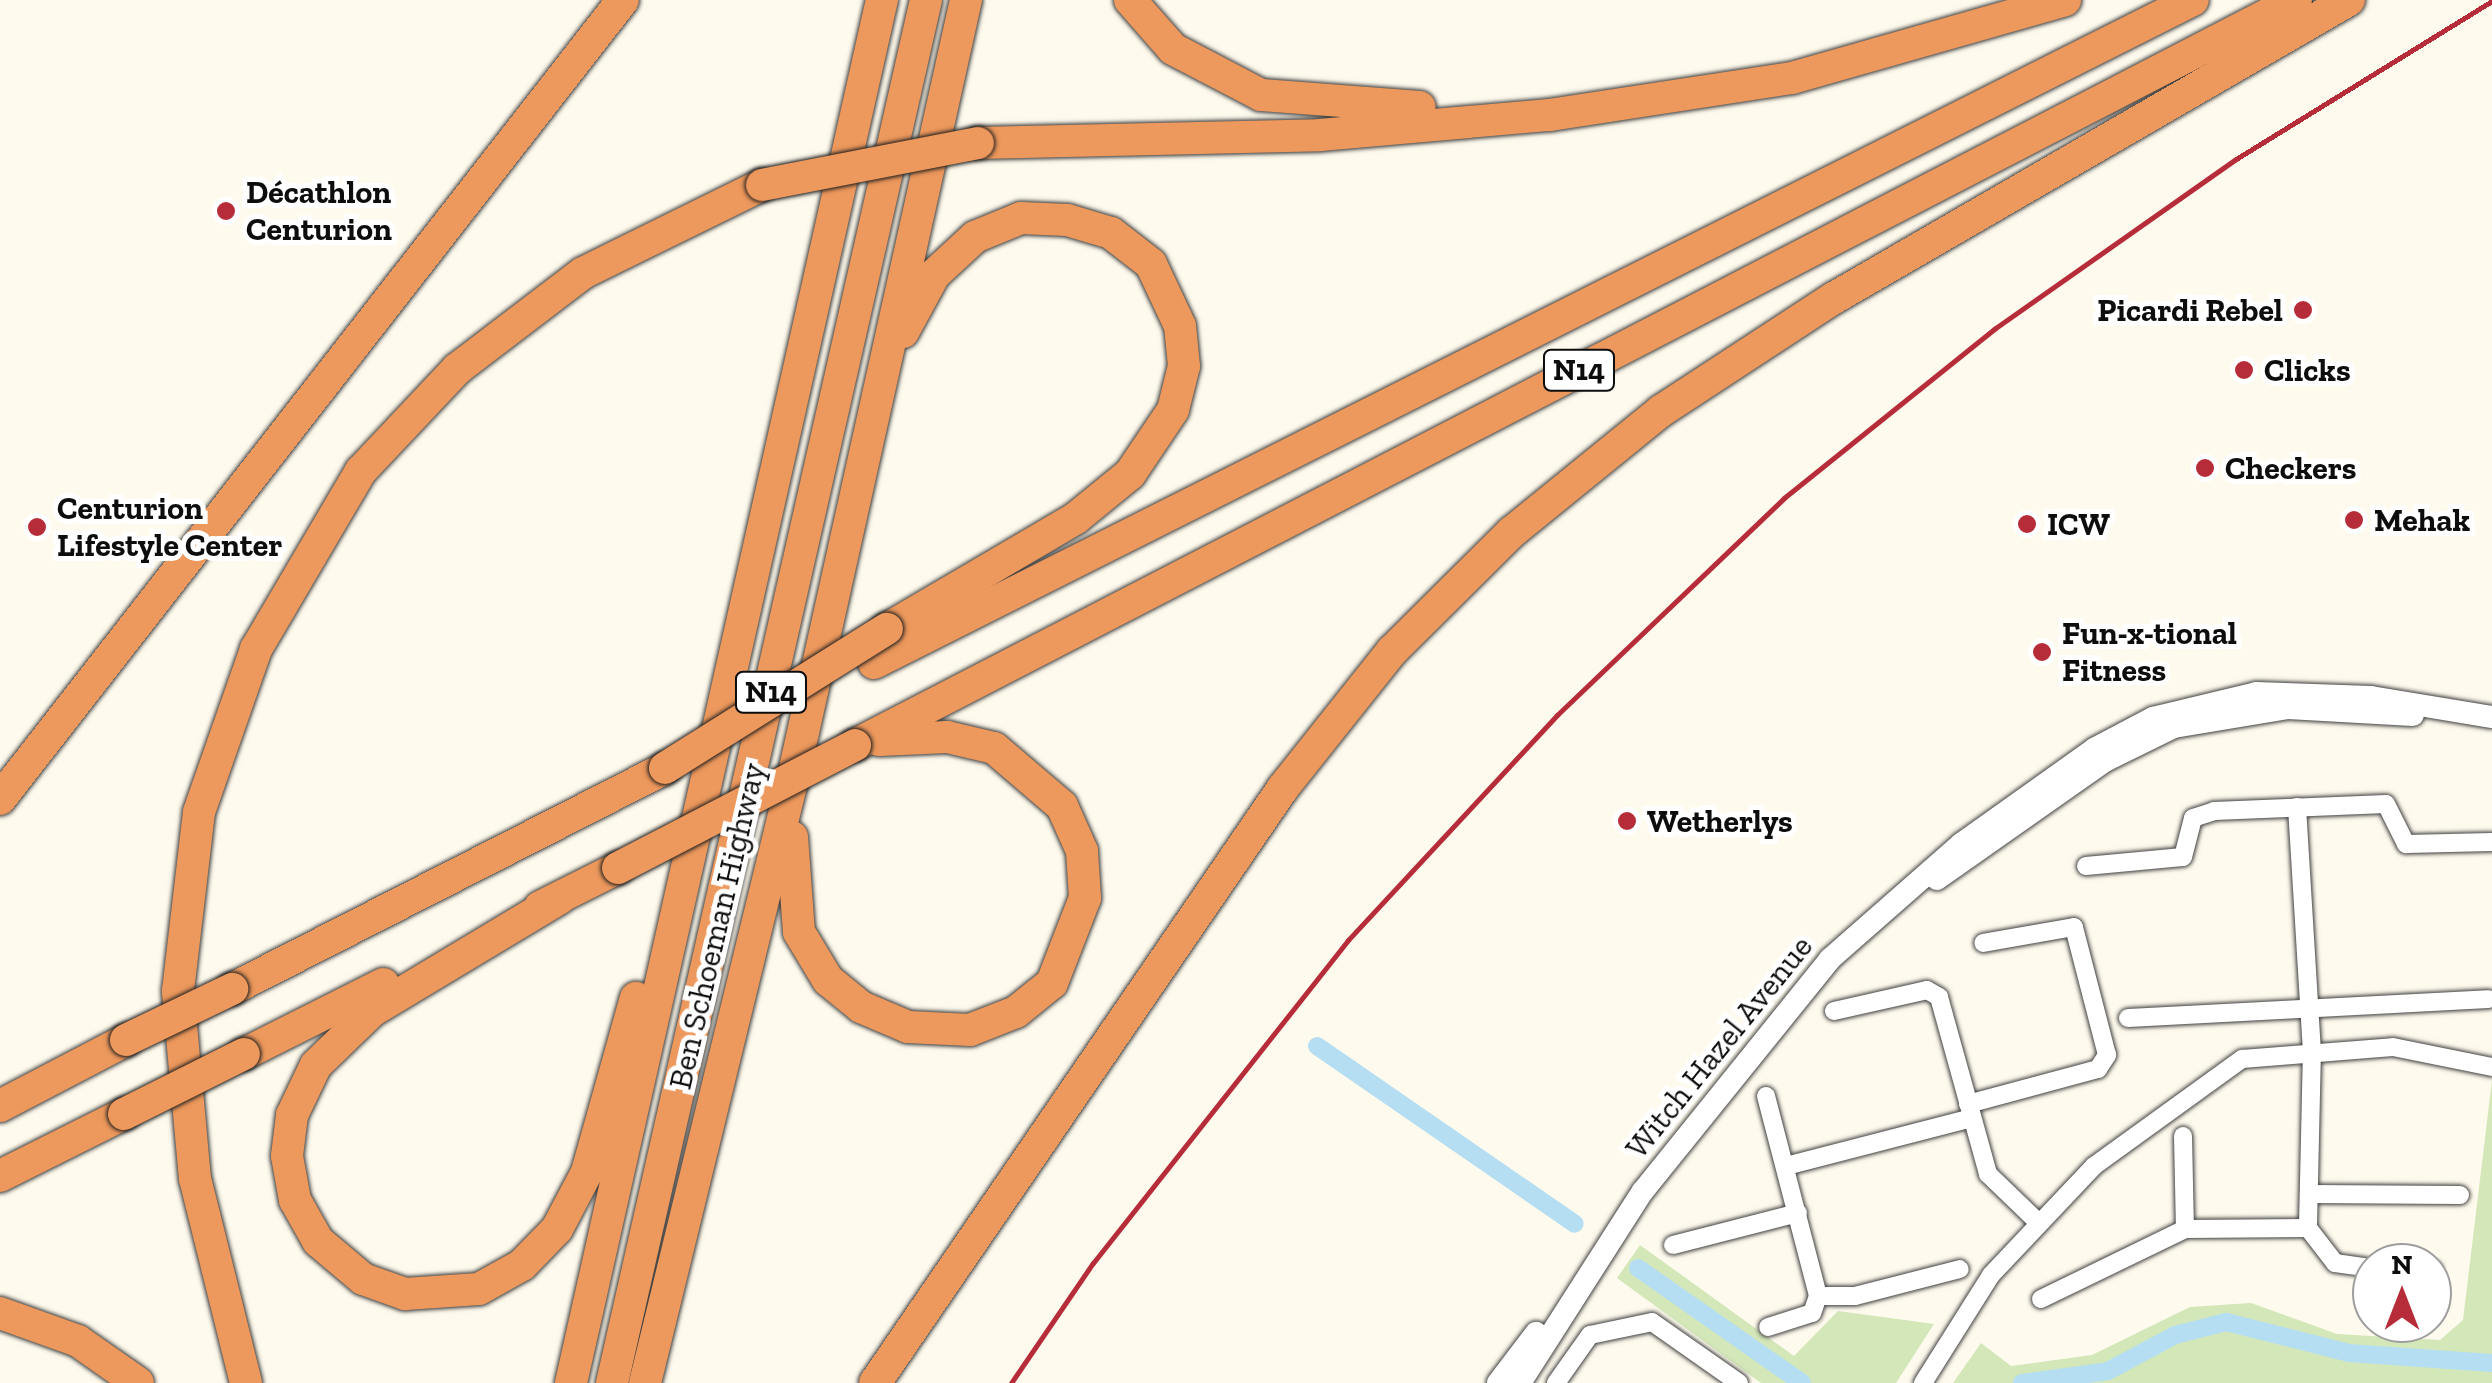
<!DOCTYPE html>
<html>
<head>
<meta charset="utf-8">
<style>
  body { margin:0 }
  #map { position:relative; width:2492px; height:1383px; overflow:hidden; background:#fefaed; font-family:"Zilla Slab",serif }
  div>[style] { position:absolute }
  .green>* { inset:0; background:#d3e7b9 }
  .canal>* { height:18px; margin:-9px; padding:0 9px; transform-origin:9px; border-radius:9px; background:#b5def3 }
  .roads { filter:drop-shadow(0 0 2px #404040) drop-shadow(0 0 2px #404040) }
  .minor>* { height:18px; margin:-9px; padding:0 9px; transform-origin:9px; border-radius:9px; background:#fff }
  .tertiary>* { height:22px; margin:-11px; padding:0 11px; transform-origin:11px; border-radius:11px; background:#fff }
  .motorway>* { height:32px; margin:-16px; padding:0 16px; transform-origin:16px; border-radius:16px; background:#ed985c }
  .rail>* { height:5px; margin:-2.5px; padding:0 2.5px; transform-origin:2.5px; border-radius:2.5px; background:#b62c38 }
  .bridges { filter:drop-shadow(0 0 2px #1e1e1e) drop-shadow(0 0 2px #1e1e1e) }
  .motorway-bridge>* { height:32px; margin:-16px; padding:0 16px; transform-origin:16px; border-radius:16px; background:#ed985c }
  .dots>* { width:28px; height:28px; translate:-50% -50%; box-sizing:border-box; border:5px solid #fff; border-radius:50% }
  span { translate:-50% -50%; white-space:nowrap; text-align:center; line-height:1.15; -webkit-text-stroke:10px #fff; paint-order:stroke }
  .shield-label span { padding:2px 8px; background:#fff; border:2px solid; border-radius:8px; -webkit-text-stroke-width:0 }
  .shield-label { font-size:30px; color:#0d0d0d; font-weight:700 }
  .poi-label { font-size:32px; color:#0d0d0d; font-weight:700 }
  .left { translate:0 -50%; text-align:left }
  .right { translate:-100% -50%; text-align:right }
  .street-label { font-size:32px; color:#0d0d0d }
  .north { position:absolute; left:2352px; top:1243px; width:100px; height:100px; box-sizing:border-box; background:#fff; border:2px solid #9e9e9e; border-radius:50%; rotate:0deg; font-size:28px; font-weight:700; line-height:40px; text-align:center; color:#0d0d0d }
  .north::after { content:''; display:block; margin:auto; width:35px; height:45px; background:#b62c38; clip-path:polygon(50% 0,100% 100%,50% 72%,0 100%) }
</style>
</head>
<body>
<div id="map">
  <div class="green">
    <div style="clip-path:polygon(2492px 1080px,2492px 1383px,1953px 1383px,1981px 1343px,2011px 1366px,2092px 1355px,2190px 1307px,2251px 1303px,2337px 1334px,2440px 1340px,2463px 1320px)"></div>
    <div style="clip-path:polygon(1640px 1245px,1794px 1356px,1838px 1311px,1934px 1324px,1896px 1383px,1761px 1383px,1617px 1278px)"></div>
  </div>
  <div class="canal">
    <div style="left:1317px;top:1046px;width:313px;rotate:34.6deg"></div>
    <div style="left:1638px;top:1268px;width:200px;rotate:35deg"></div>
    <div style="left:2022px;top:1383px;width:87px;rotate:-7.9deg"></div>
    <div style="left:2108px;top:1371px;width:76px;rotate:-28.2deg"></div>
    <div style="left:2175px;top:1335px;width:53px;rotate:-14.3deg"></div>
    <div style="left:2226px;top:1322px;width:127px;rotate:14.1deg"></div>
    <div style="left:2349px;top:1353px;width:143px;rotate:4deg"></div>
  </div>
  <div class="roads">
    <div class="minor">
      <div style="left:2297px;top:807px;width:242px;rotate:86.5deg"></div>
      <div style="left:2312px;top:1049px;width:179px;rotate:91.3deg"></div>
      <div style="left:2308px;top:1228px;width:44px;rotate:52.4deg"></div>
      <div style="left:2335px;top:1263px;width:37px;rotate:8deg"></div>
      <div style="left:2086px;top:866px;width:97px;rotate:-5.3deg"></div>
      <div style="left:2183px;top:857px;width:40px;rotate:-75.6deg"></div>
      <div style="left:2193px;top:818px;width:22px;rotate:-18deg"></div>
      <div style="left:2214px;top:811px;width:172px;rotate:-2.3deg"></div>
      <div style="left:2386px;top:804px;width:45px;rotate:63.4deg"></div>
      <div style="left:2406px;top:844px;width:86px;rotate:-1.3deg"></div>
      <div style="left:1834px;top:1011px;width:95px;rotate:-12.7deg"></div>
      <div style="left:1927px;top:990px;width:14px;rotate:30deg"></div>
      <div style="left:1939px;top:997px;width:184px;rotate:74.5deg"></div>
      <div style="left:1988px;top:1174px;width:71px;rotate:43.9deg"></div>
      <div style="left:2128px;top:1018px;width:361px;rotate:-3deg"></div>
      <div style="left:1766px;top:1096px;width:207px;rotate:75.4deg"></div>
      <div style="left:1818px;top:1296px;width:18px;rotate:109deg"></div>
      <div style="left:1812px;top:1313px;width:46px;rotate:162.3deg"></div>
      <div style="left:1968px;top:1104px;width:135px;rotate:-15.1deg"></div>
      <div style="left:2098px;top:1069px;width:17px;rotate:-57deg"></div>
      <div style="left:2107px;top:1055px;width:132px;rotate:-104.5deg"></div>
      <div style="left:2074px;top:927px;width:92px;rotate:170deg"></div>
      <div style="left:2183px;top:1136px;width:93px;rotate:88.8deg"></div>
      <div style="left:1786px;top:1166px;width:192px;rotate:-14.5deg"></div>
      <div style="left:2310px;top:1194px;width:150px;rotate:0.4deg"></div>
      <div style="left:1673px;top:1245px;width:129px;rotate:-14.4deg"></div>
      <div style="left:2432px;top:1270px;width:1px"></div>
      <div style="left:1818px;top:1296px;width:37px"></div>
      <div style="left:1855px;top:1296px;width:108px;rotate:-14.4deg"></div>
      <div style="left:2041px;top:1299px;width:160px;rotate:-25.9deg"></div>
      <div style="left:2185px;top:1229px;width:123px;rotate:-0.5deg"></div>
      <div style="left:1556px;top:1383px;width:59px;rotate:-54.7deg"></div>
      <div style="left:1590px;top:1335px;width:63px;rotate:-11.8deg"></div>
      <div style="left:1652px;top:1322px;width:106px;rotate:35deg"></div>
      <div style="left:1923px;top:1383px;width:128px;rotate:-57.8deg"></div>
      <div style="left:1991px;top:1275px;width:150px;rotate:-46.6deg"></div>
      <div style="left:2094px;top:1166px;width:183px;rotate:-35.9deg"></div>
      <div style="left:2242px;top:1059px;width:151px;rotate:-4.5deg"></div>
      <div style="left:2393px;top:1047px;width:101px;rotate:11.4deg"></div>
    </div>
    <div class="tertiary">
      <div style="left:1937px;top:879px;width:205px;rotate:-35.1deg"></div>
      <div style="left:2105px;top:761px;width:77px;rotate:-26.2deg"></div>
      <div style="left:2174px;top:727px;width:116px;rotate:-9.5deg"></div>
      <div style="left:2288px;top:708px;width:125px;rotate:3.2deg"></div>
      <div style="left:1498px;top:1383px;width:63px;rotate:-52.8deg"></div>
      <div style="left:1520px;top:1383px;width:228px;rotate:-57.4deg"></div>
      <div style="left:1643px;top:1191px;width:298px;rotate:-51.1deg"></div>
      <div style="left:1830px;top:959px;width:174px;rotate:-41.3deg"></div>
      <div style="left:1961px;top:844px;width:163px;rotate:-35.5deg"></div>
      <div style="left:2094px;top:749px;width:67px;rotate:-27.7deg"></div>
      <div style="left:2153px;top:718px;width:106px;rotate:-13.6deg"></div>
      <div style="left:2256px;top:693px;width:115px;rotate:2deg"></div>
      <div style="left:2371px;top:697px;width:123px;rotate:9.4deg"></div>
    </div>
    <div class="motorway">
      <div style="left:1130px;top:0;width:65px;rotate:48.7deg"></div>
      <div style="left:1173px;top:49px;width:99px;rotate:27.6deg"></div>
      <div style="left:1261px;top:95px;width:159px;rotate:4.3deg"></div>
      <div style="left:978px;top:143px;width:342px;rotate:-1.3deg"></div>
      <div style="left:1320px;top:135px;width:231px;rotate:-5deg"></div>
      <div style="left:1550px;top:115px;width:245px;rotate:-8.7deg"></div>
      <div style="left:1792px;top:78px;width:284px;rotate:-15.9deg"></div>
      <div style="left:887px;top:629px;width:219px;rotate:-30.4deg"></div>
      <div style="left:1076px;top:518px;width:70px;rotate:-39.2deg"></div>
      <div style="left:1130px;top:474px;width:77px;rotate:-56.1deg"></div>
      <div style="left:1173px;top:410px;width:45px;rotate:-76deg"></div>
      <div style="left:1184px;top:366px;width:40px;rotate:-95.7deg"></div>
      <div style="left:1180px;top:326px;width:68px;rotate:-115.1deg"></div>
      <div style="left:1151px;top:264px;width:51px;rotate:-142.2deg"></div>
      <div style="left:1111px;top:233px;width:46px;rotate:-163.5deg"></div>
      <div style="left:1067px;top:220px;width:46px;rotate:-177.5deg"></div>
      <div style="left:1021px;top:218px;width:50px;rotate:157.6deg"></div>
      <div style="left:975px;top:237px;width:56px;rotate:137.2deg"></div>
      <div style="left:934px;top:275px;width:65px;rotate:118.5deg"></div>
      <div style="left:874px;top:663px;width:1476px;rotate:-26.69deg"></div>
      <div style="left:855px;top:745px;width:1622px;rotate:-27.34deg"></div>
      <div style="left:0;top:799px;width:1013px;rotate:-52.06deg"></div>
      <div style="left:792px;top:837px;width:95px;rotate:85.8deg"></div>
      <div style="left:799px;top:932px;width:56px;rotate:58.9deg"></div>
      <div style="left:828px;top:980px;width:43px;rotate:39.3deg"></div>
      <div style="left:861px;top:1007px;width:51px;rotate:23.1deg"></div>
      <div style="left:908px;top:1027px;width:62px;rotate:2.8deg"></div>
      <div style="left:970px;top:1030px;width:49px;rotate:-21.4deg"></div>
      <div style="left:1016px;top:1012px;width:46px;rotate:-38.9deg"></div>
      <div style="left:1052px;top:983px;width:91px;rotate:-68.8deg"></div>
      <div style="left:1085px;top:898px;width:47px;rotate:-93.7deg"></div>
      <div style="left:1082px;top:851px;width:49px;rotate:-114deg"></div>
      <div style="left:1062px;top:806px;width:89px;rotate:-139.5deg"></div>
      <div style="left:994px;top:748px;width:48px;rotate:-166.8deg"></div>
      <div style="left:947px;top:737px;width:68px;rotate:177.5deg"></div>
      <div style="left:560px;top:898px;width:219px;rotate:149deg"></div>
      <div style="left:372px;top:1011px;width:78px;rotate:136deg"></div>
      <div style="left:316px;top:1065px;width:55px;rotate:115.6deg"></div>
      <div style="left:292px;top:1115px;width:41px;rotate:97deg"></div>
      <div style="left:287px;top:1156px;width:45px;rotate:79.7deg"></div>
      <div style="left:295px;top:1200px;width:47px;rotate:60.7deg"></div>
      <div style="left:318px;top:1241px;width:59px;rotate:40.2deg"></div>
      <div style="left:363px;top:1279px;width:45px;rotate:19.7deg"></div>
      <div style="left:405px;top:1294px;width:74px;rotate:-3.9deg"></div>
      <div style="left:479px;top:1289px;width:49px;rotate:-29.2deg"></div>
      <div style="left:522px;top:1265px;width:50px;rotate:-45.8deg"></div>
      <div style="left:557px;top:1229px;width:64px;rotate:-62.2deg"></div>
      <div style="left:587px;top:1172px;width:181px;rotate:-74.3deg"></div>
      <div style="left:540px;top:907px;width:87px;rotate:-26.6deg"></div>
      <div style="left:232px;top:989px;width:486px;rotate:-27deg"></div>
      <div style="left:244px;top:1054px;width:156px;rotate:-26.7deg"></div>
      <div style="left:0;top:1106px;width:142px;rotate:-27.6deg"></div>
      <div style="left:0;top:1176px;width:139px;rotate:-26.6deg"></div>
      <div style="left:0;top:1313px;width:83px;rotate:19.7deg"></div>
      <div style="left:78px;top:1341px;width:73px;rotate:35deg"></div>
      <div style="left:246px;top:1383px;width:210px;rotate:-104deg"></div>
      <div style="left:195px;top:1179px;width:189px;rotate:-95.2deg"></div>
      <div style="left:178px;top:991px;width:180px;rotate:-83.3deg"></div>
      <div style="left:199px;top:812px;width:173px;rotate:-70.7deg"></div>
      <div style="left:256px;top:649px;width:207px;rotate:-59.5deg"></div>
      <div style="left:361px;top:471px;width:140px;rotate:-46.7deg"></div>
      <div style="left:457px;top:369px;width:158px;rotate:-37.3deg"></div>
      <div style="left:583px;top:273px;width:199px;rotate:-26.2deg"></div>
      <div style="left:571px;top:1383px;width:1418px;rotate:-77.33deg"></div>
      <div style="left:612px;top:1383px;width:1418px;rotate:-77.21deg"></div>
      <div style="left:645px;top:1383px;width:619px;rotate:-76.26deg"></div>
      <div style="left:792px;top:782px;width:801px;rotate:-77.46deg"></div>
      <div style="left:875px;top:1383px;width:721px;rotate:-55.56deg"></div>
      <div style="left:1283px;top:788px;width:175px;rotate:-51.5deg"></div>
      <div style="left:1392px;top:651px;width:169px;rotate:-44.8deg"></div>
      <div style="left:1512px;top:532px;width:192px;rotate:-39.1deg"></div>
      <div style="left:1661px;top:411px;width:207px;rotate:-33.2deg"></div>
      <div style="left:1834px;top:298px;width:595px;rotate:-30.06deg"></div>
    </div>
  </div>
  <div class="rail">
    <div style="left:1011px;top:1383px;width:145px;rotate:-55.7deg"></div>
    <div style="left:1093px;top:1263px;width:412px;rotate:-51.7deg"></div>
    <div style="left:1348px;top:940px;width:307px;rotate:-47.1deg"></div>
    <div style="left:1557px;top:715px;width:314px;rotate:-43.7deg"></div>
    <div style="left:1784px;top:498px;width:270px;rotate:-38.8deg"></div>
    <div style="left:1994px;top:329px;width:296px;rotate:-35.1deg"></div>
    <div style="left:2236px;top:159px;width:301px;rotate:-31.7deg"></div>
  </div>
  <div class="bridges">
    <div class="motorway-bridge">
      <div style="left:762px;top:185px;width:220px;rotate:-11deg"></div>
      <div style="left:665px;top:768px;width:262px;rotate:-32.1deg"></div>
      <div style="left:618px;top:868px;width:267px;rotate:-27.4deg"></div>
      <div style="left:126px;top:1040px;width:118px;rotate:-25.7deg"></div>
      <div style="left:124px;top:1114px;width:134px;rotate:-26.6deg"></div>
    </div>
  </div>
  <div class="dots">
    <div style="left:226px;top:211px;background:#b62c38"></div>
    <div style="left:2303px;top:310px;background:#b62c38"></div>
    <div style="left:2244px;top:370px;background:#b62c38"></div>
    <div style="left:2205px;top:468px;background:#b62c38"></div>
    <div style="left:2354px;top:520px;background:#b62c38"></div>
    <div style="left:2027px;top:524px;background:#b62c38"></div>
    <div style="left:37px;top:527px;background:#b62c38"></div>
    <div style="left:2042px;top:652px;background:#b62c38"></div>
    <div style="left:1627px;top:821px;background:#b62c38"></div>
  </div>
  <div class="shield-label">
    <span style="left:1579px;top:370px">N14</span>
    <span style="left:771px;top:692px">N14</span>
  </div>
  <div class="poi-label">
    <span class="left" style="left:246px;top:211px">Décathlon<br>Centurion</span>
    <span class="right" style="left:2283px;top:310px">Picardi Rebel</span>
    <span class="left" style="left:2264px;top:370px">Clicks</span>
    <span class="left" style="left:2225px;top:468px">Checkers</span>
    <span class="left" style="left:57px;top:527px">Centurion<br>Lifestyle Center</span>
    <span class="left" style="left:2374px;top:520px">Mehak</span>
    <span class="left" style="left:2047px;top:524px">ICW</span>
    <span class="left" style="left:2062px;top:652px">Fun-x-tional<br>Fitness</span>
    <span class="left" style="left:1647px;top:821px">Wetherlys</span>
  </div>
  <div class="street-label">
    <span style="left:717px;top:926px;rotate:-77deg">Ben Schoeman Highway</span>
    <span style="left:1719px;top:1047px;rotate:-51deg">Witch Hazel Avenue</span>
  </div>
  <div class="north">N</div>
</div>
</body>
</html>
